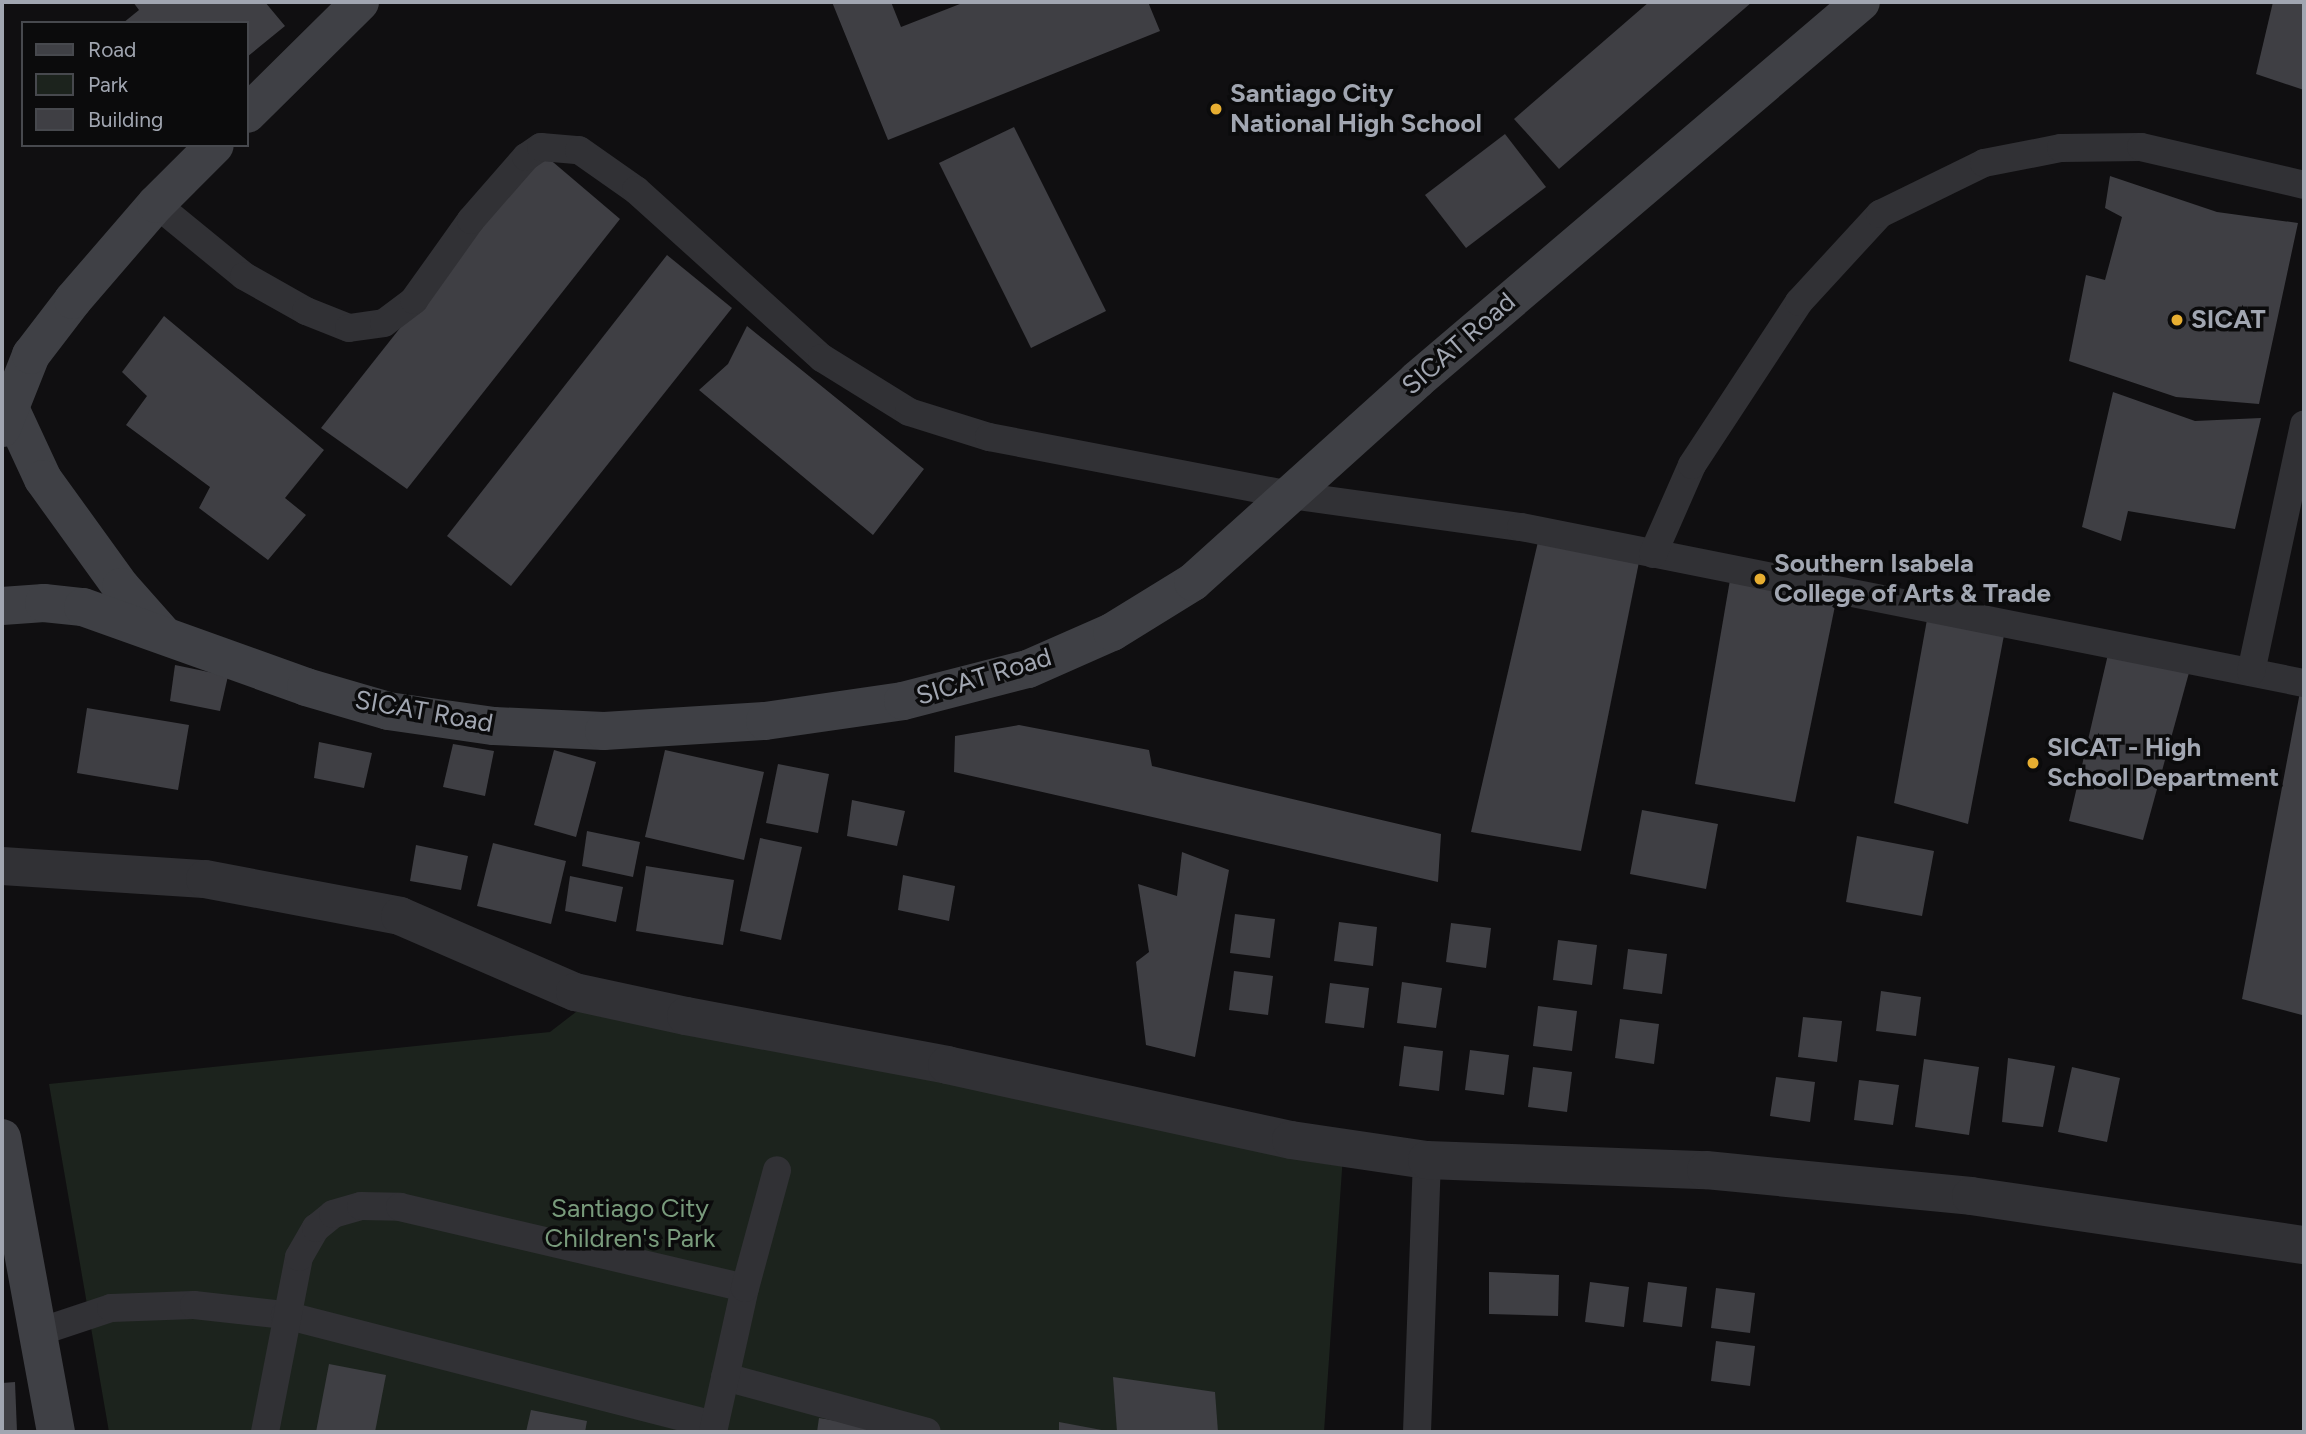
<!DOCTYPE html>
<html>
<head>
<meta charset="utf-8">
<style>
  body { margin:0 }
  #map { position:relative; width:2306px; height:1434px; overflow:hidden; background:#100f11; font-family:Figtree,sans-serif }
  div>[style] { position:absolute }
  .green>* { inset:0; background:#1c231d }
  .building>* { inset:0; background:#3f3f44 }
  .lane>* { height:28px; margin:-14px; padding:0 14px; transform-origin:14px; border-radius:14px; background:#313135 }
  .street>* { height:38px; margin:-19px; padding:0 19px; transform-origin:19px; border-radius:19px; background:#313135 }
  .secondary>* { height:38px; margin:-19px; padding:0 19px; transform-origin:19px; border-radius:19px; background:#3f4045 }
  .dots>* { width:19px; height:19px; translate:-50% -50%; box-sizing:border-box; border:4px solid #0b0b0c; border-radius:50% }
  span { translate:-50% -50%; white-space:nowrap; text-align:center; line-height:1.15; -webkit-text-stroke:7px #0b0b0c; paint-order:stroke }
  .poi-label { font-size:26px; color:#a1a6b1; font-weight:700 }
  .left { translate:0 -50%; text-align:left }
  .street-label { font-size:26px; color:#a1a6b1 }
  .park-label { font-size:26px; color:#799b7c }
  .frame { position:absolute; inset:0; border:4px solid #a1a6b1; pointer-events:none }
  .legend { position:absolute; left:21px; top:21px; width:228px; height:126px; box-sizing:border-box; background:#0b0b0c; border:2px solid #47494e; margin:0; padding:9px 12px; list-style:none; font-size:21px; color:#a1a6b1 }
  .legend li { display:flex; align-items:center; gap:14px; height:35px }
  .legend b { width:35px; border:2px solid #47494e }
</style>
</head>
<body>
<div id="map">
  <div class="green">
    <div style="clip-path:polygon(585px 1005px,1343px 1155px,1324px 1432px,109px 1432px,49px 1084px,550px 1032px)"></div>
  </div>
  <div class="building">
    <div style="clip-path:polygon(133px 2px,265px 2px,285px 26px,247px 57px,247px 23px,123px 23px,139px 10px)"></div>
    <div style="clip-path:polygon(832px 2px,891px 2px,901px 27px,965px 2px,1148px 2px,1160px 31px,888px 140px)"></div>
    <div style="clip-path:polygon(1649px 2px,1752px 2px,1559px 169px,1514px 119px)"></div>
    <div style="clip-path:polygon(2273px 2px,2304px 2px,2304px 90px,2256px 74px)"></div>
    <div style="clip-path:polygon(1014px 127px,1106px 311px,1031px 348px,939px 163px)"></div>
    <div style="clip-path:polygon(1505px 134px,1546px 187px,1466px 248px,1425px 195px)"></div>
    <div style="clip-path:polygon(540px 151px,620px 219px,407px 489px,321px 428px)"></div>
    <div style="clip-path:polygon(2110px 176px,2217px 212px,2298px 223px,2259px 404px,2176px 397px,2069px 361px,2086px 275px,2105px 280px,2122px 217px,2105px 208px)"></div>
    <div style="clip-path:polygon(667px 255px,732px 308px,511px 586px,447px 536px)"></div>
    <div style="clip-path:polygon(164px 316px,324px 450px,285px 498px,306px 515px,268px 560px,199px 508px,210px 487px,126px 425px,147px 396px,122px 372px)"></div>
    <div style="clip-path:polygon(747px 326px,924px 469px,873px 535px,699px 390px,728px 364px)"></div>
    <div style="clip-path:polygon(2113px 392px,2195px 421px,2261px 418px,2235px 529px,2128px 511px,2121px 541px,2082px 527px)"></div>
    <div style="clip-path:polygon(1540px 533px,1640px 557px,1581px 851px,1471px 832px)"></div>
    <div style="clip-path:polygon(1731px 574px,1837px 596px,1795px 802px,1695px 784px)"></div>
    <div style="clip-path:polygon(1928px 614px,2005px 630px,1968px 824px,1894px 803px)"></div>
    <div style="clip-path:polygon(2109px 650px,2190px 669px,2143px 840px,2069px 821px)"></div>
    <div style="clip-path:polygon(175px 665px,228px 676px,220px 711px,170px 701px)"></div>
    <div style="clip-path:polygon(2300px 692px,2304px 693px,2302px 1015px,2242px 999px)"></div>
    <div style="clip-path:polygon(87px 708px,189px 725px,178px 790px,77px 773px)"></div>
    <div style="clip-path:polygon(1019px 725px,1149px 750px,1152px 766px,1441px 834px,1438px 882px,954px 772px,955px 736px)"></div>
    <div style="clip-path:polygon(319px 742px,372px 753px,364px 788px,314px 778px)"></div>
    <div style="clip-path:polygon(453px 744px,494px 751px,485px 796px,443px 787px)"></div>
    <div style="clip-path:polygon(554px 750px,596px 762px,576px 837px,534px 825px)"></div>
    <div style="clip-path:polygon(665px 750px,764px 772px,744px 860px,645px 837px)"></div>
    <div style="clip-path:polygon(778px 764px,829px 774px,818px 833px,766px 823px)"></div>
    <div style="clip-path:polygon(852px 800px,905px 811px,897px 846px,847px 836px)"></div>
    <div style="clip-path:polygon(1642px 810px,1718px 824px,1706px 889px,1630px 874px)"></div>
    <div style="clip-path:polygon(587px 831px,640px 842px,633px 877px,582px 866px)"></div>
    <div style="clip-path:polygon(1857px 836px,1934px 851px,1922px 916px,1846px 902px)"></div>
    <div style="clip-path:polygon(760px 838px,802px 847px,781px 940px,740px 931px)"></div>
    <div style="clip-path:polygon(493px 843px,566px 861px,551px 924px,477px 906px)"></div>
    <div style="clip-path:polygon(416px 845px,468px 856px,461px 890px,410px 881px)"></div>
    <div style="clip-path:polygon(1182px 852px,1229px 870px,1195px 1057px,1146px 1045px,1136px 962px,1149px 952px,1138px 884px,1177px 896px)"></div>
    <div style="clip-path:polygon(646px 866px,734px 880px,723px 945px,636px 931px)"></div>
    <div style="clip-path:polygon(903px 875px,955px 886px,949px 921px,898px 910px)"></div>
    <div style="clip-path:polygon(570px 876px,623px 887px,616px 922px,565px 911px)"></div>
    <div style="clip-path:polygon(1235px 914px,1275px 919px,1270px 958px,1230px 953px)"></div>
    <div style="clip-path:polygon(1339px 922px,1377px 927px,1373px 966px,1334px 961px)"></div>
    <div style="clip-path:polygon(1451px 923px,1491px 928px,1486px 968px,1446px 962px)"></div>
    <div style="clip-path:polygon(1558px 940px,1597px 945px,1592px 985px,1553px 980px)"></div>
    <div style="clip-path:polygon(1628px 949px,1667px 954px,1662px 994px,1623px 989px)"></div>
    <div style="clip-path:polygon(1234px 971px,1273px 976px,1268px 1015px,1229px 1010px)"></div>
    <div style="clip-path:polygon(1402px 982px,1442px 988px,1436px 1028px,1397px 1023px)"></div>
    <div style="clip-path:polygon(1330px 983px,1369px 988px,1364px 1028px,1325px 1023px)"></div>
    <div style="clip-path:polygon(1881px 991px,1921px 997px,1916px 1036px,1876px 1031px)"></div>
    <div style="clip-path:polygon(1538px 1006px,1577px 1011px,1572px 1051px,1533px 1046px)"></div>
    <div style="clip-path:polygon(1803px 1017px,1842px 1021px,1837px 1062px,1798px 1057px)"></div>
    <div style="clip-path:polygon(1620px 1019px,1659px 1024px,1654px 1064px,1615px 1058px)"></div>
    <div style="clip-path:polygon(1404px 1046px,1443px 1051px,1439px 1091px,1399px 1086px)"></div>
    <div style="clip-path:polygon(1470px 1050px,1509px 1055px,1504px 1095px,1465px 1090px)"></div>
    <div style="clip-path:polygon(2008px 1058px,2055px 1066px,2043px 1127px,2002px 1122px)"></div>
    <div style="clip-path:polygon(1924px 1059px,1979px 1067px,1969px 1135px,1915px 1127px)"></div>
    <div style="clip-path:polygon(1533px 1067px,1572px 1072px,1567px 1112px,1528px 1107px)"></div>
    <div style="clip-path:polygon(2072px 1067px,2120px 1078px,2107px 1142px,2058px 1132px)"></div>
    <div style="clip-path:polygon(1776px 1077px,1815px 1082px,1810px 1122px,1770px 1116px)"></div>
    <div style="clip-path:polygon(1859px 1080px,1899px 1085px,1893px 1125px,1854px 1120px)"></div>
    <div style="clip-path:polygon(1489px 1272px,1559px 1275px,1558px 1316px,1489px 1314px)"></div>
    <div style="clip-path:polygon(1590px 1282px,1629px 1287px,1624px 1327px,1585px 1322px)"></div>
    <div style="clip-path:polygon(1648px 1282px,1687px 1287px,1682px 1327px,1643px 1322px)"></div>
    <div style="clip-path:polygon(1716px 1288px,1755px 1293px,1750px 1333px,1711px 1328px)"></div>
    <div style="clip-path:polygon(1716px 1341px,1755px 1346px,1750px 1386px,1711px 1381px)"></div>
    <div style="clip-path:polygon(329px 1364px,386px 1375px,375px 1432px,316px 1432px)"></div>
    <div style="clip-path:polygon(1113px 1377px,1215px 1392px,1218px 1432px,1117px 1432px)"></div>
    <div style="clip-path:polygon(15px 1382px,17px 1432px,2px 1432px,2px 1383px)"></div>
    <div style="clip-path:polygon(531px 1410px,587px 1421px,585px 1432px,526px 1432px)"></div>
    <div style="clip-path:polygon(819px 1418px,898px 1431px,898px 1432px,817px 1432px)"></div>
    <div style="clip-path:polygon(1059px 1422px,1107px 1431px,1107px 1432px,1059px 1432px)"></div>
  </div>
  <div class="lane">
    <div style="left:156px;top:204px;width:114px;rotate:39.3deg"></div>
    <div style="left:244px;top:276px;width:71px;rotate:29.4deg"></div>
    <div style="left:306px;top:311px;width:46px;rotate:21.6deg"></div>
    <div style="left:349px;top:328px;width:35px;rotate:-8deg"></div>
    <div style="left:384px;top:323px;width:38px;rotate:-37deg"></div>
    <div style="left:414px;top:300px;width:98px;rotate:-54.5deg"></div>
    <div style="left:471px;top:220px;width:84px;rotate:-48.9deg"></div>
    <div style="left:526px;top:157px;width:18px;rotate:-34deg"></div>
    <div style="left:541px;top:147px;width:38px;rotate:5deg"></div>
    <div style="left:579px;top:150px;width:70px;rotate:35.1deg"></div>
    <div style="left:636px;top:190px;width:251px;rotate:42.1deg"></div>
    <div style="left:822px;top:358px;width:102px;rotate:31.8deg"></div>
    <div style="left:909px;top:412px;width:84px;rotate:17.4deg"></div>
    <div style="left:989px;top:437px;width:307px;rotate:10.9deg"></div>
    <div style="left:1290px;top:495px;width:233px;rotate:7.9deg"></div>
    <div style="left:1521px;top:527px;width:798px;rotate:11.27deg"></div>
    <div style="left:1653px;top:554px;width:97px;rotate:-66.3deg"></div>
    <div style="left:1692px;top:465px;width:195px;rotate:-56.7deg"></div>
    <div style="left:1799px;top:302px;width:120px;rotate:-47.4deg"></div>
    <div style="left:1880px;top:214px;width:116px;rotate:-26.1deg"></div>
    <div style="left:1984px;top:163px;width:78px;rotate:-11deg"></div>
    <div style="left:2061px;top:148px;width:80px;rotate:-0.7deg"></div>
    <div style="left:2141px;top:147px;width:167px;rotate:13.1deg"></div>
    <div style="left:2251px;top:672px;width:253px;rotate:-77.9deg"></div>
    <div style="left:36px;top:1333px;width:79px;rotate:-18.4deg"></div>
    <div style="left:111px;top:1308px;width:83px;rotate:-2.1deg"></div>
    <div style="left:194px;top:1305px;width:92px;rotate:6.3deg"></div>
    <div style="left:285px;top:1315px;width:443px;rotate:14.4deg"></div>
    <div style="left:725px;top:1377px;width:209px;rotate:15.2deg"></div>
    <div style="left:265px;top:1432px;width:178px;rotate:-79deg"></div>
    <div style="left:299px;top:1257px;width:34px;rotate:-60deg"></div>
    <div style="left:316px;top:1228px;width:22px;rotate:-39deg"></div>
    <div style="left:333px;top:1214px;width:29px;rotate:-16deg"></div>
    <div style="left:361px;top:1206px;width:39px;rotate:1deg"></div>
    <div style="left:400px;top:1207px;width:354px;rotate:13.2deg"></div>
    <div style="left:713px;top:1432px;width:148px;rotate:-77.5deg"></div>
    <div style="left:745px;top:1288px;width:122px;rotate:-74.8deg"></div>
    <div style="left:1417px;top:1432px;width:272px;rotate:-87.9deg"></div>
  </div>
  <div class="street">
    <div style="left:2px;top:866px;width:203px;rotate:3.7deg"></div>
    <div style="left:205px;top:879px;width:198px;rotate:10.7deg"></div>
    <div style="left:400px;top:916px;width:191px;rotate:23.5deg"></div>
    <div style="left:575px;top:992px;width:114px;rotate:12.2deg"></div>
    <div style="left:686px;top:1016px;width:266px;rotate:10.6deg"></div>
    <div style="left:947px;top:1065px;width:352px;rotate:12.3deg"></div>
    <div style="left:1291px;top:1140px;width:137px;rotate:8.4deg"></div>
    <div style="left:1427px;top:1160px;width:279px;rotate:2.1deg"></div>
    <div style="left:1706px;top:1170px;width:266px;rotate:5.6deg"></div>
    <div style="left:1971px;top:1196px;width:337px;rotate:8.4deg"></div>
  </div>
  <div class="secondary">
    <div style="left:247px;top:114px;width:159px;rotate:-44.7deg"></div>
    <div style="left:2px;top:399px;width:12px;rotate:48deg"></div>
    <div style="left:10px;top:408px;width:78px;rotate:65.1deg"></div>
    <div style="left:43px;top:479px;width:133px;rotate:54.2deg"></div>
    <div style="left:121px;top:587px;width:62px;rotate:48.3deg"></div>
    <div style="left:2px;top:428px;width:79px;rotate:-68.3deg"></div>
    <div style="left:31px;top:355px;width:69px;rotate:-52.6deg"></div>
    <div style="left:73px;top:300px;width:127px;rotate:-49.2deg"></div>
    <div style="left:156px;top:204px;width:83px;rotate:-45deg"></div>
    <div style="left:2px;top:606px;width:42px;rotate:-4.1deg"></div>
    <div style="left:44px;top:603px;width:39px;rotate:6deg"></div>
    <div style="left:83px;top:607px;width:237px;rotate:19.7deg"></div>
    <div style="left:306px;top:687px;width:85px;rotate:16.3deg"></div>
    <div style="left:388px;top:711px;width:107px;rotate:8.1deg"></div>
    <div style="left:494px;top:726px;width:110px;rotate:2.6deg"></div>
    <div style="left:604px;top:731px;width:161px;rotate:-3.6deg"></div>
    <div style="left:765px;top:721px;width:139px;rotate:-8.2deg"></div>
    <div style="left:903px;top:701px;width:129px;rotate:-14.4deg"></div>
    <div style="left:1028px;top:669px;width:92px;rotate:-23.8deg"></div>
    <div style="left:1112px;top:632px;width:95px;rotate:-31.7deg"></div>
    <div style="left:1193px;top:582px;width:302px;rotate:-42deg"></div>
    <div style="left:1417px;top:380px;width:583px;rotate:-40.41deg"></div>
    <div style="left:2px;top:1138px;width:299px;rotate:79.6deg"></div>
  </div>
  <div class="dots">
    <div style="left:1216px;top:109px;background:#e7ae31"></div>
    <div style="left:2177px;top:320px;background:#e7ae31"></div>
    <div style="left:1760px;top:579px;background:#e7ae31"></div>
    <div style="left:2033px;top:763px;background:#e7ae31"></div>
  </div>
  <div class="poi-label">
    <span class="left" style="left:1230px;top:109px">Santiago City<br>National High School</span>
    <span class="left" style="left:2191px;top:320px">SICAT</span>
    <span class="left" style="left:1774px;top:579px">Southern Isabela<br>College of Arts &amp; Trade</span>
    <span class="left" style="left:2047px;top:763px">SICAT - High<br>School Department</span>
  </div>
  <div class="street-label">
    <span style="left:1459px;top:344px;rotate:-41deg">SICAT Road</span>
    <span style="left:984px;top:677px;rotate:-17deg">SICAT Road</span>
    <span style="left:424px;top:712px;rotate:10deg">SICAT Road</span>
  </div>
  <div class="park-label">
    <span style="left:630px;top:1224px">Santiago City<br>Children's Park</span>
  </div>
  <div class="frame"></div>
  <ul class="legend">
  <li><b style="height:9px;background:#3f4045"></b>Road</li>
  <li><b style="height:19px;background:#1c231d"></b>Park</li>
  <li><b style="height:19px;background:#3f3f44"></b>Building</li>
  </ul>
</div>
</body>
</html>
